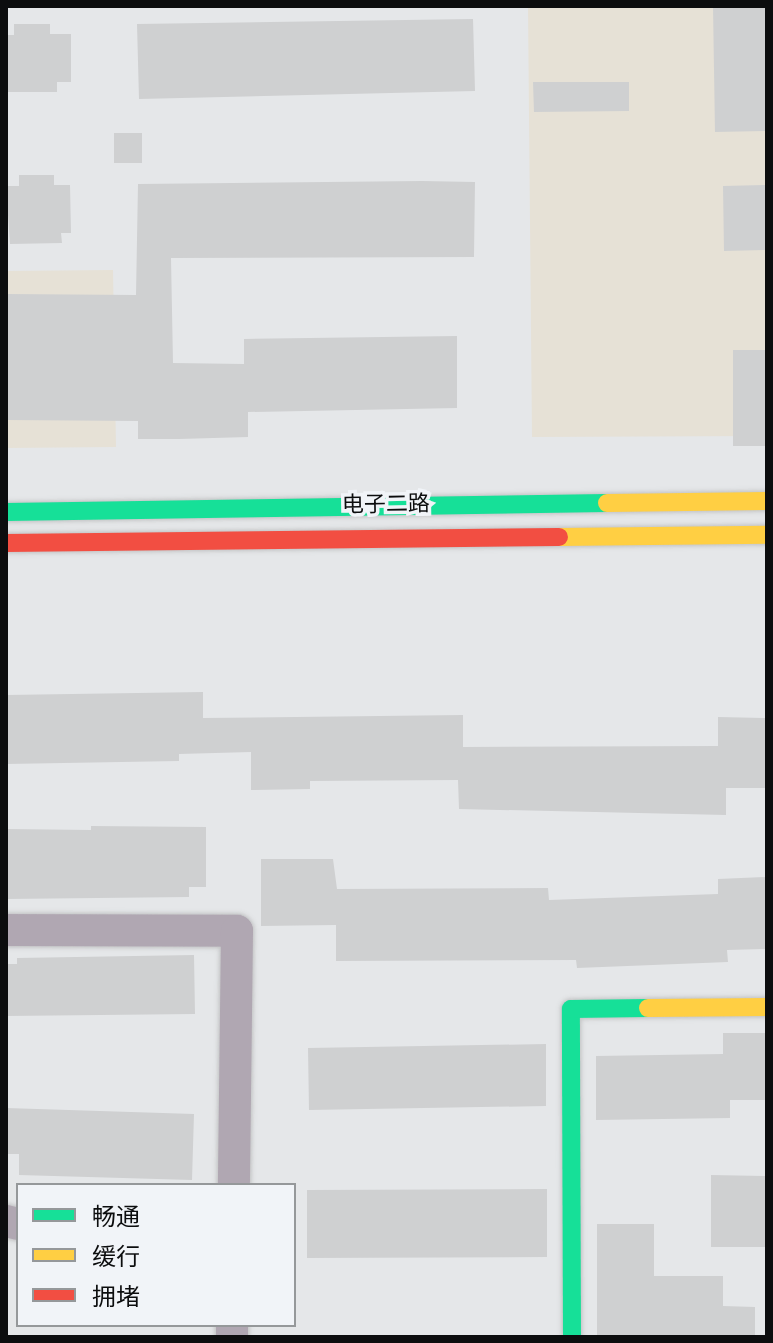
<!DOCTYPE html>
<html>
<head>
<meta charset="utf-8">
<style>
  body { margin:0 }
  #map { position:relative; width:773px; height:1343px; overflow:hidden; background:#e5e7e9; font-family:Overpass,"Noto Sans SC",sans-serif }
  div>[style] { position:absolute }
  .industrial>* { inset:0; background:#e6e1d6 }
  .building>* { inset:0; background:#cfd0d1 }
  .roads { filter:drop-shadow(0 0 2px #c3c4c5) drop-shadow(0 0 2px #c3c4c5) }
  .street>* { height:32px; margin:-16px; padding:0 16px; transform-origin:16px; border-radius:16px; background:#b0a7b2 }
  .fast>* { height:18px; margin:-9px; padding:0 9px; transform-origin:9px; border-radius:9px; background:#16e098 }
  .slow>* { height:18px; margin:-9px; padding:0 9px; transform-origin:9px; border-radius:9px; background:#ffcf43 }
  .jam>* { height:18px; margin:-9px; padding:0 9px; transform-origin:9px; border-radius:9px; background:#f24e42 }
  span { translate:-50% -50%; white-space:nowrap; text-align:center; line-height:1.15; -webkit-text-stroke:7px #f1f4f8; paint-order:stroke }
  .street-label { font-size:22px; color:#0c0d0e }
  .frame { position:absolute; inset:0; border:8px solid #0c0d0e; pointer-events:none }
  .legend { position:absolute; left:16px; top:1183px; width:280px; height:144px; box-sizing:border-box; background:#f1f4f8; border:2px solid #95989a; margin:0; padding:10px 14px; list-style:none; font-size:24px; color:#0c0d0e }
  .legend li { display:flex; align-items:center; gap:16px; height:40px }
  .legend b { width:40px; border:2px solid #95989a }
</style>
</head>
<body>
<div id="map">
  <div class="industrial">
    <div style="clip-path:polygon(528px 6px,767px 6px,767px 436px,532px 437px)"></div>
    <div style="clip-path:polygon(113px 270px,116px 447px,6px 448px,6px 271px)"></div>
  </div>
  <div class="building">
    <div style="clip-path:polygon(713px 6px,767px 6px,767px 131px,715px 132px)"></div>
    <div style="clip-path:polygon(473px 19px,475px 91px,139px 99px,137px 24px)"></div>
    <div style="clip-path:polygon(14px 24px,50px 24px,50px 34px,71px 34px,71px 82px,57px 82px,57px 92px,6px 92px,6px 35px,14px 35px)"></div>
    <div style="clip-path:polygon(533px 82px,629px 82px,629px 111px,534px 112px)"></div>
    <div style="clip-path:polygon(114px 133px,142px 133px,142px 163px,114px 163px)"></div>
    <div style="clip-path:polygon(19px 175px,54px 175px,54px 185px,70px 185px,71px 233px,61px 233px,62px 243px,10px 244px,6px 186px,19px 186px)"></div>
    <div style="clip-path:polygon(422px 181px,475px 182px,474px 257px,171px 258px,173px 363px,244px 364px,244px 339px,457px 336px,457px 408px,248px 412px,248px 437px,179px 439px,138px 439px,138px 421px,6px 420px,6px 294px,136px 295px,138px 184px)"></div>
    <div style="clip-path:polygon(766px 185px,767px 250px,724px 251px,723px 186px)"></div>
    <div style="clip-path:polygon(733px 350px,767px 350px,767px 446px,733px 446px)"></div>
    <div style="clip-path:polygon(203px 692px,203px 718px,463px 715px,463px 747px,718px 746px,718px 717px,767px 718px,767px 788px,726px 788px,726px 815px,459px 809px,458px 780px,310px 781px,310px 789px,251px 790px,251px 752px,179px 754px,179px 761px,6px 764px,6px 695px)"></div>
    <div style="clip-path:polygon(91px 826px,206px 827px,206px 887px,189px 887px,189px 897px,6px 899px,6px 829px,91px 830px)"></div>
    <div style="clip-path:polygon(261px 859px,333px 859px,337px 889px,548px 888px,549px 900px,718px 894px,718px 879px,767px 877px,767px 949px,727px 950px,728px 962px,577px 968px,576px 960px,336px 961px,336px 925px,261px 926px)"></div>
    <div style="clip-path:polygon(194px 955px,195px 1014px,6px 1016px,6px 964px,17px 964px,17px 958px)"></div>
    <div style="clip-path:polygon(723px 1033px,767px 1033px,767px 1100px,730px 1100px,730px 1118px,596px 1120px,596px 1056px,723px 1054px)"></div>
    <div style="clip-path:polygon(546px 1044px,546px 1106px,309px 1110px,308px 1048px)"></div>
    <div style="clip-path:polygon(6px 1108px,194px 1114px,192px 1180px,19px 1175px,19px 1154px,6px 1154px)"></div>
    <div style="clip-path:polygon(711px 1175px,767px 1176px,767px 1247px,711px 1247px)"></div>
    <div style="clip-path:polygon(547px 1189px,547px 1257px,307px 1258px,307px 1190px)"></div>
    <div style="clip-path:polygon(597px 1224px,654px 1224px,654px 1276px,723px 1276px,723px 1306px,755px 1307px,755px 1337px,597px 1337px)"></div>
  </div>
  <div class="roads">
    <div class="street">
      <div style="left:6px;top:930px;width:231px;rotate:0.2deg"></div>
      <div style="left:237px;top:931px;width:254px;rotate:90.7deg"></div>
      <div style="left:6px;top:1221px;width:12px;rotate:14deg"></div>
      <div style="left:232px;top:1337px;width:12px;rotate:-90deg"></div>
    </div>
    <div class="fast">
      <div style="left:6px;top:512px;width:601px;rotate:-0.86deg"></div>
      <div style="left:572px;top:1337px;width:328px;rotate:-90.2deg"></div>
      <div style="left:571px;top:1009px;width:77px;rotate:-0.7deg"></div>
    </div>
    <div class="slow">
      <div style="left:607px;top:503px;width:160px;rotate:-0.7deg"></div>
      <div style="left:559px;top:537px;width:208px;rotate:-0.6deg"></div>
      <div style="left:648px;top:1008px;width:119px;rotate:-0.5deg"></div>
    </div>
    <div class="jam">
      <div style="left:6px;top:543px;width:553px;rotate:-0.62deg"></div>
    </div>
  </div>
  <div class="street-label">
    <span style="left:386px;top:506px;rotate:-1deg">电子二路</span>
  </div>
  <div class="frame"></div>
  <ul class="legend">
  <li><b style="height:10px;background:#16e098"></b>畅通</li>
  <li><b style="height:10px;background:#ffcf43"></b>缓行</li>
  <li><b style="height:10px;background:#f24e42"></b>拥堵</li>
  </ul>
</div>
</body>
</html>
